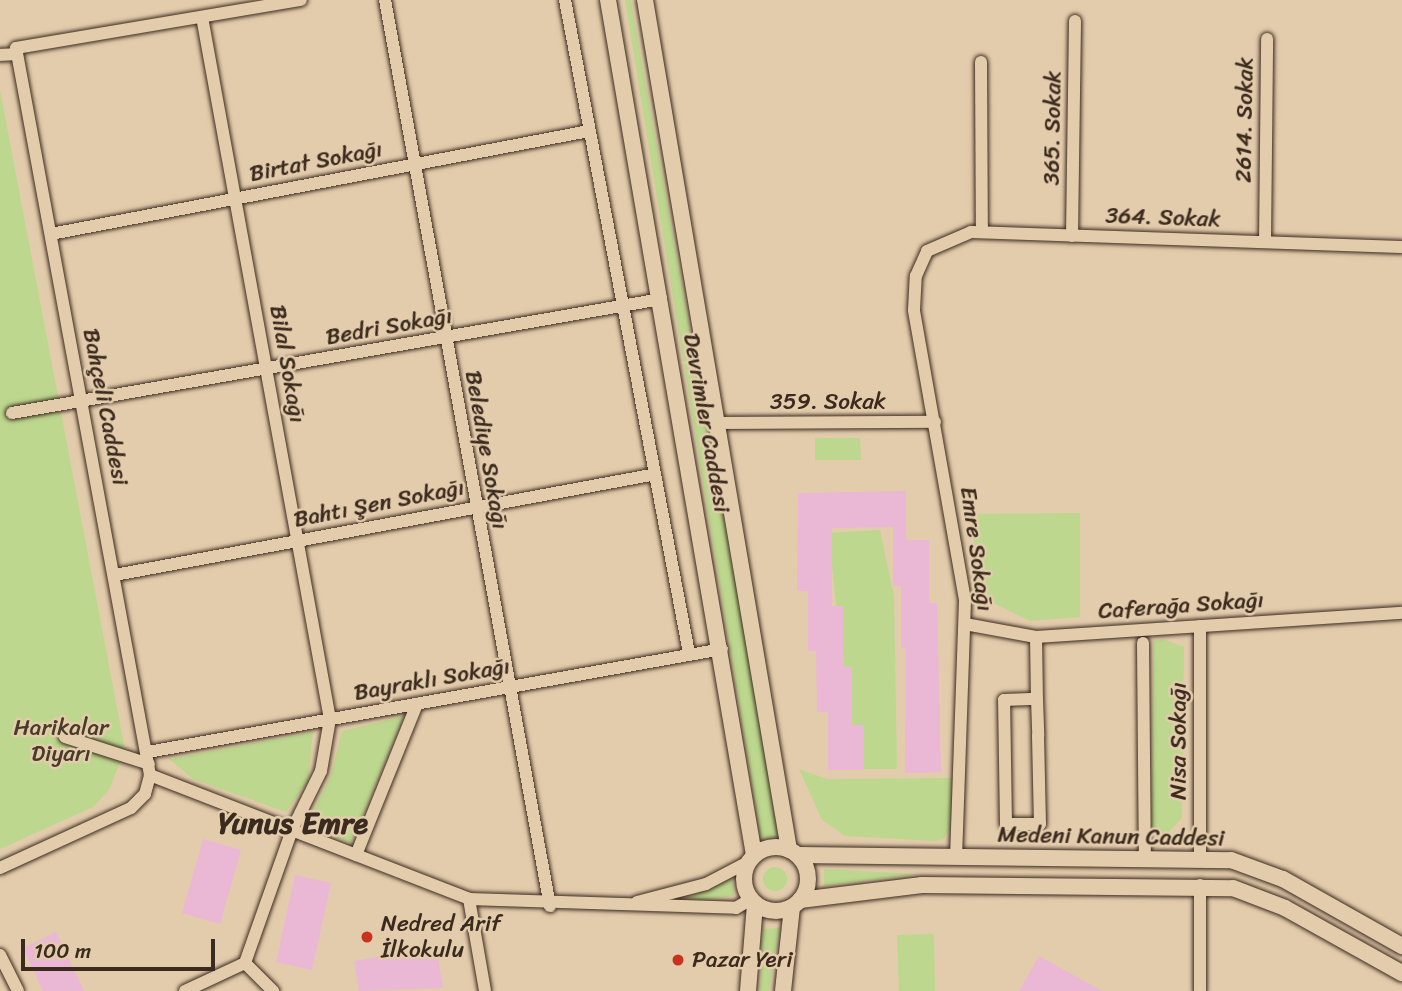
<!DOCTYPE html>
<html>
<head>
<meta charset="utf-8">
<style>
  body { margin:0 }
  #map { position:relative; width:1402px; height:991px; overflow:hidden; background:#e3ccac; font-family:Sriracha,sans-serif }
  div>[style] { position:absolute }
  .green>* { inset:0; background:#bdd78e }
  .round { border-radius:50% }
  .building>* { inset:0; background:#eab7d4 }
  .roads { filter:drop-shadow(0 0 2px #3b2a1e) drop-shadow(0 0 2px #3b2a1e) }
  .minor>* { height:12px; margin:-6px; padding:0 6px; transform-origin:6px; border-radius:6px; background:#e3ccac }
  .major>* { height:16px; margin:-8px; padding:0 8px; transform-origin:8px; border-radius:8px; background:#e3ccac }
  .major>.ring { margin:-8px; padding:0; box-sizing:content-box; background:none; border:16px solid #e3ccac; border-radius:50% }
  .dots>* { width:19px; height:19px; translate:-50% -50%; box-sizing:border-box; border:4px solid #e3ccac; border-radius:50% }
  span { translate:-50% -50%; white-space:nowrap; text-align:center; line-height:1.15; -webkit-text-stroke:5px #e3ccac; paint-order:stroke }
  .street-label { font-size:23px; color:#3b2a1e }
  .park-label { font-size:23px; color:#483b29 }
  .poi-label { font-size:23px; color:#3b2a1e }
  .left { translate:0 -50%; text-align:left }
  .district-label { font-size:30px; color:#3b2a1e; font-weight:700 }
  .scale { position:absolute; left:21px; top:939px; width:194px; height:32px; box-sizing:border-box; border:4px solid #3b2a1e; border-top:0; padding-left:9px; font-size:21px; line-height:24px; white-space:nowrap; color:#3b2a1e; -webkit-text-stroke:5px #e3ccac; paint-order:stroke }
</style>
</head>
<body>
<div id="map">
  <div class="green">
    <div style="clip-path:polygon(625px 0,631px 0,640px 52px,751px 670px,778px 837px,761px 840px)"></div>
    <div style="clip-path:polygon(0 90px,125px 750px,109px 790px,93px 807px,0 849px)"></div>
    <div style="clip-path:polygon(815px 438px,860px 438px,861px 460px,815px 460px)"></div>
    <div style="clip-path:polygon(1080px 513px,1080px 617px,1030px 621px,989px 601px,977px 569px,971px 514px)"></div>
    <div style="clip-path:polygon(880px 530px,894px 596px,897px 769px,855px 769px,828px 533px)"></div>
    <div style="clip-path:polygon(1163px 639px,1184px 647px,1182px 818px,1168px 833px,1152px 834px,1153px 641px)"></div>
    <div style="clip-path:polygon(404px 716px,351px 843px,306px 826px,331px 775px,342px 731px)"></div>
    <div style="clip-path:polygon(313px 732px,308px 781px,286px 812px,193px 779px,169px 759px)"></div>
    <div style="clip-path:polygon(799px 769px,827px 779px,955px 778px,950px 828px,944px 839px,934px 841px,845px 836px,822px 820px)"></div>
    <div class="round" style="left:763px;top:867px;width:24px;height:24px"></div>
    <div style="clip-path:polygon(824px 869px,919px 874px,824px 886px)"></div>
    <div style="clip-path:polygon(732px 875px,734px 896px,687px 902px,688px 898px)"></div>
    <div style="clip-path:polygon(780px 928px,769px 991px,760px 991px,763px 929px)"></div>
    <div style="clip-path:polygon(934px 934px,935px 991px,899px 991px,897px 935px)"></div>
  </div>
  <div class="building">
    <div style="clip-path:polygon(906px 491px,906px 540px,929px 540px,929px 603px,937px 603px,941px 772px,905px 773px,906px 648px,901px 648px,901px 586px,893px 586px,893px 527px,832px 528px,832px 606px,843px 606px,844px 667px,852px 667px,852px 725px,864px 725px,864px 770px,828px 770px,828px 712px,817px 712px,816px 651px,808px 651px,808px 591px,797px 591px,798px 493px)"></div>
    <div style="clip-path:polygon(203px 839px,241px 850px,220px 924px,182px 913px)"></div>
    <div style="clip-path:polygon(295px 875px,331px 883px,312px 970px,276px 962px)"></div>
    <div style="clip-path:polygon(56px 932px,84px 991px,43px 991px,23px 948px)"></div>
    <div style="clip-path:polygon(436px 947px,443px 988px,359px 991px,354px 961px)"></div>
    <div style="clip-path:polygon(1039px 956px,1102px 991px,1019px 991px)"></div>
  </div>
  <div class="roads">
    <div class="minor">
      <div style="left:385px;top:0;width:921px;rotate:79.68deg"></div>
      <div style="left:565px;top:0;width:665px;rotate:79.25deg"></div>
      <div style="left:202px;top:17px;width:714px;rotate:79.67deg"></div>
      <div style="left:330px;top:719px;width:53px;rotate:99.8deg"></div>
      <div style="left:321px;top:771px;width:66px;rotate:116.2deg"></div>
      <div style="left:292px;top:830px;width:141px;rotate:109.5deg"></div>
      <div style="left:0;top:55px;width:17px;rotate:-3deg"></div>
      <div style="left:981px;top:62px;width:170px;rotate:89.7deg"></div>
      <div style="left:51px;top:234px;width:548px;rotate:-10.84deg"></div>
      <div style="left:1072px;top:236px;width:215px;rotate:-89.2deg"></div>
      <div style="left:1265px;top:242px;width:203px;rotate:-89.4deg"></div>
      <div style="left:12px;top:413px;width:659px;rotate:-9.96deg"></div>
      <div style="left:721px;top:423px;width:214px;rotate:-0.3deg"></div>
      <div style="left:115px;top:575px;width:545px;rotate:-10.57deg"></div>
      <div style="left:965px;top:624px;width:72px;rotate:10.4deg"></div>
      <div style="left:1036px;top:637px;width:367px;rotate:-3.8deg"></div>
      <div style="left:1200px;top:626px;width:230px;rotate:90deg"></div>
      <div style="left:1036px;top:637px;width:62px;rotate:89.1deg"></div>
      <div style="left:1037px;top:699px;width:37px;rotate:88deg"></div>
      <div style="left:1038px;top:736px;width:88px;rotate:88.7deg"></div>
      <div style="left:1040px;top:824px;width:34px;rotate:180deg"></div>
      <div style="left:1006px;top:824px;width:124px;rotate:-90.9deg"></div>
      <div style="left:1004px;top:700px;width:33px;rotate:-2deg"></div>
      <div style="left:1143px;top:643px;width:212px;rotate:89.5deg"></div>
      <div style="left:65px;top:737px;width:88px;rotate:17.8deg"></div>
      <div style="left:148px;top:752px;width:583px;rotate:-10.17deg"></div>
      <div style="left:150px;top:775px;width:739px;rotate:-100.44deg"></div>
      <div style="left:16px;top:48px;width:289px;rotate:-9.6deg"></div>
      <div style="left:356px;top:855px;width:163px;rotate:-68deg"></div>
      <div style="left:956px;top:858px;width:258px;rotate:-88deg"></div>
      <div style="left:965px;top:600px;width:294px;rotate:-100deg"></div>
      <div style="left:914px;top:310px;width:34px;rotate:-87deg"></div>
      <div style="left:916px;top:276px;width:27px;rotate:-66deg"></div>
      <div style="left:927px;top:251px;width:48px;rotate:-23.4deg"></div>
      <div style="left:971px;top:232px;width:431px;rotate:2deg"></div>
      <div style="left:0;top:868px;width:144px;rotate:-24.6deg"></div>
      <div style="left:131px;top:808px;width:20px;rotate:-45deg"></div>
      <div style="left:145px;top:794px;width:20px;rotate:-75deg"></div>
      <div style="left:150px;top:775px;width:342px;rotate:21.2deg"></div>
      <div style="left:469px;top:899px;width:267px;rotate:1.9deg"></div>
      <div style="left:736px;top:908px;width:17px;rotate:-31deg"></div>
      <div style="left:1200px;top:885px;width:106px;rotate:90deg"></div>
      <div style="left:469px;top:899px;width:93px;rotate:80.1deg"></div>
      <div style="left:637px;top:902px;width:71px;rotate:-14.6deg"></div>
      <div style="left:706px;top:884px;width:47px;rotate:-27.6deg"></div>
      <div style="left:0;top:955px;width:40px;rotate:63.4deg"></div>
      <div style="left:185px;top:991px;width:66px;rotate:-25deg"></div>
      <div style="left:245px;top:963px;width:40px;rotate:45deg"></div>
    </div>
    <div class="major">
      <div style="left:608px;top:0;width:867px;rotate:80.31deg"></div>
      <div style="left:645px;top:0;width:862px;rotate:80.38deg"></div>
      <div class="ring" style="left:744px;top:847px;width:48px;height:48px"></div>
      <div style="left:798px;top:855px;width:433px;rotate:0.7deg"></div>
      <div style="left:1231px;top:860px;width:55px;rotate:20.1deg"></div>
      <div style="left:1283px;top:879px;width:137px;rotate:29.4deg"></div>
      <div style="left:800px;top:900px;width:123px;rotate:-7deg"></div>
      <div style="left:922px;top:885px;width:311px;rotate:0.6deg"></div>
      <div style="left:1233px;top:888px;width:56px;rotate:21deg"></div>
      <div style="left:1285px;top:908px;width:134px;rotate:29.1deg"></div>
      <div style="left:748px;top:991px;width:87px;rotate:-85.4deg"></div>
      <div style="left:783px;top:991px;width:84px;rotate:-83.9deg"></div>
    </div>
  </div>
  <div class="dots">
    <div style="left:367px;top:937px;background:#c8321e"></div>
    <div style="left:678px;top:960px;background:#c8321e"></div>
  </div>
  <div class="street-label">
    <span style="left:1245px;top:120px;rotate:-89deg">2614. Sokak</span>
    <span style="left:1053px;top:128px;rotate:-89deg">365. Sokak</span>
    <span style="left:316px;top:162px;rotate:-11deg">Birtat Sokağı</span>
    <span style="left:1163px;top:218px;rotate:2deg">364. Sokak</span>
    <span style="left:389px;top:327px;rotate:-10deg">Bedri Sokağı</span>
    <span style="left:287px;top:364px;rotate:80deg">Bilal Sokağı</span>
    <span style="left:828px;top:402px">359. Sokak</span>
    <span style="left:105px;top:407px;rotate:79deg">Bahçeli Caddesi</span>
    <span style="left:706px;top:423px;rotate:80deg">Devrimler Caddesi</span>
    <span style="left:486px;top:450px;rotate:80deg">Belediye Sokağı</span>
    <span style="left:379px;top:504px;rotate:-11deg">Bahtı Şen Sokağı</span>
    <span style="left:976px;top:549px;rotate:82deg">Emre Sokağı</span>
    <span style="left:1181px;top:606px;rotate:-4deg">Caferağa Sokağı</span>
    <span style="left:432px;top:680px;rotate:-10deg">Bayraklı Sokağı</span>
    <span style="left:1179px;top:741px;rotate:-90deg">Nisa Sokağı</span>
    <span style="left:1111px;top:837px;rotate:1deg">Medeni Kanun Caddesi</span>
  </div>
  <div class="park-label">
    <span style="left:61px;top:741px">Harikalar<br>Diyarı</span>
  </div>
  <div class="poi-label">
    <span class="left" style="left:381px;top:937px">Nedred Arif<br>İlkokulu</span>
    <span class="left" style="left:692px;top:960px">Pazar Yeri</span>
  </div>
  <div class="district-label">
    <span style="left:293px;top:823px">Yunus Emre</span>
  </div>
  <div class="scale">100 m</div>
</div>
</body>
</html>
